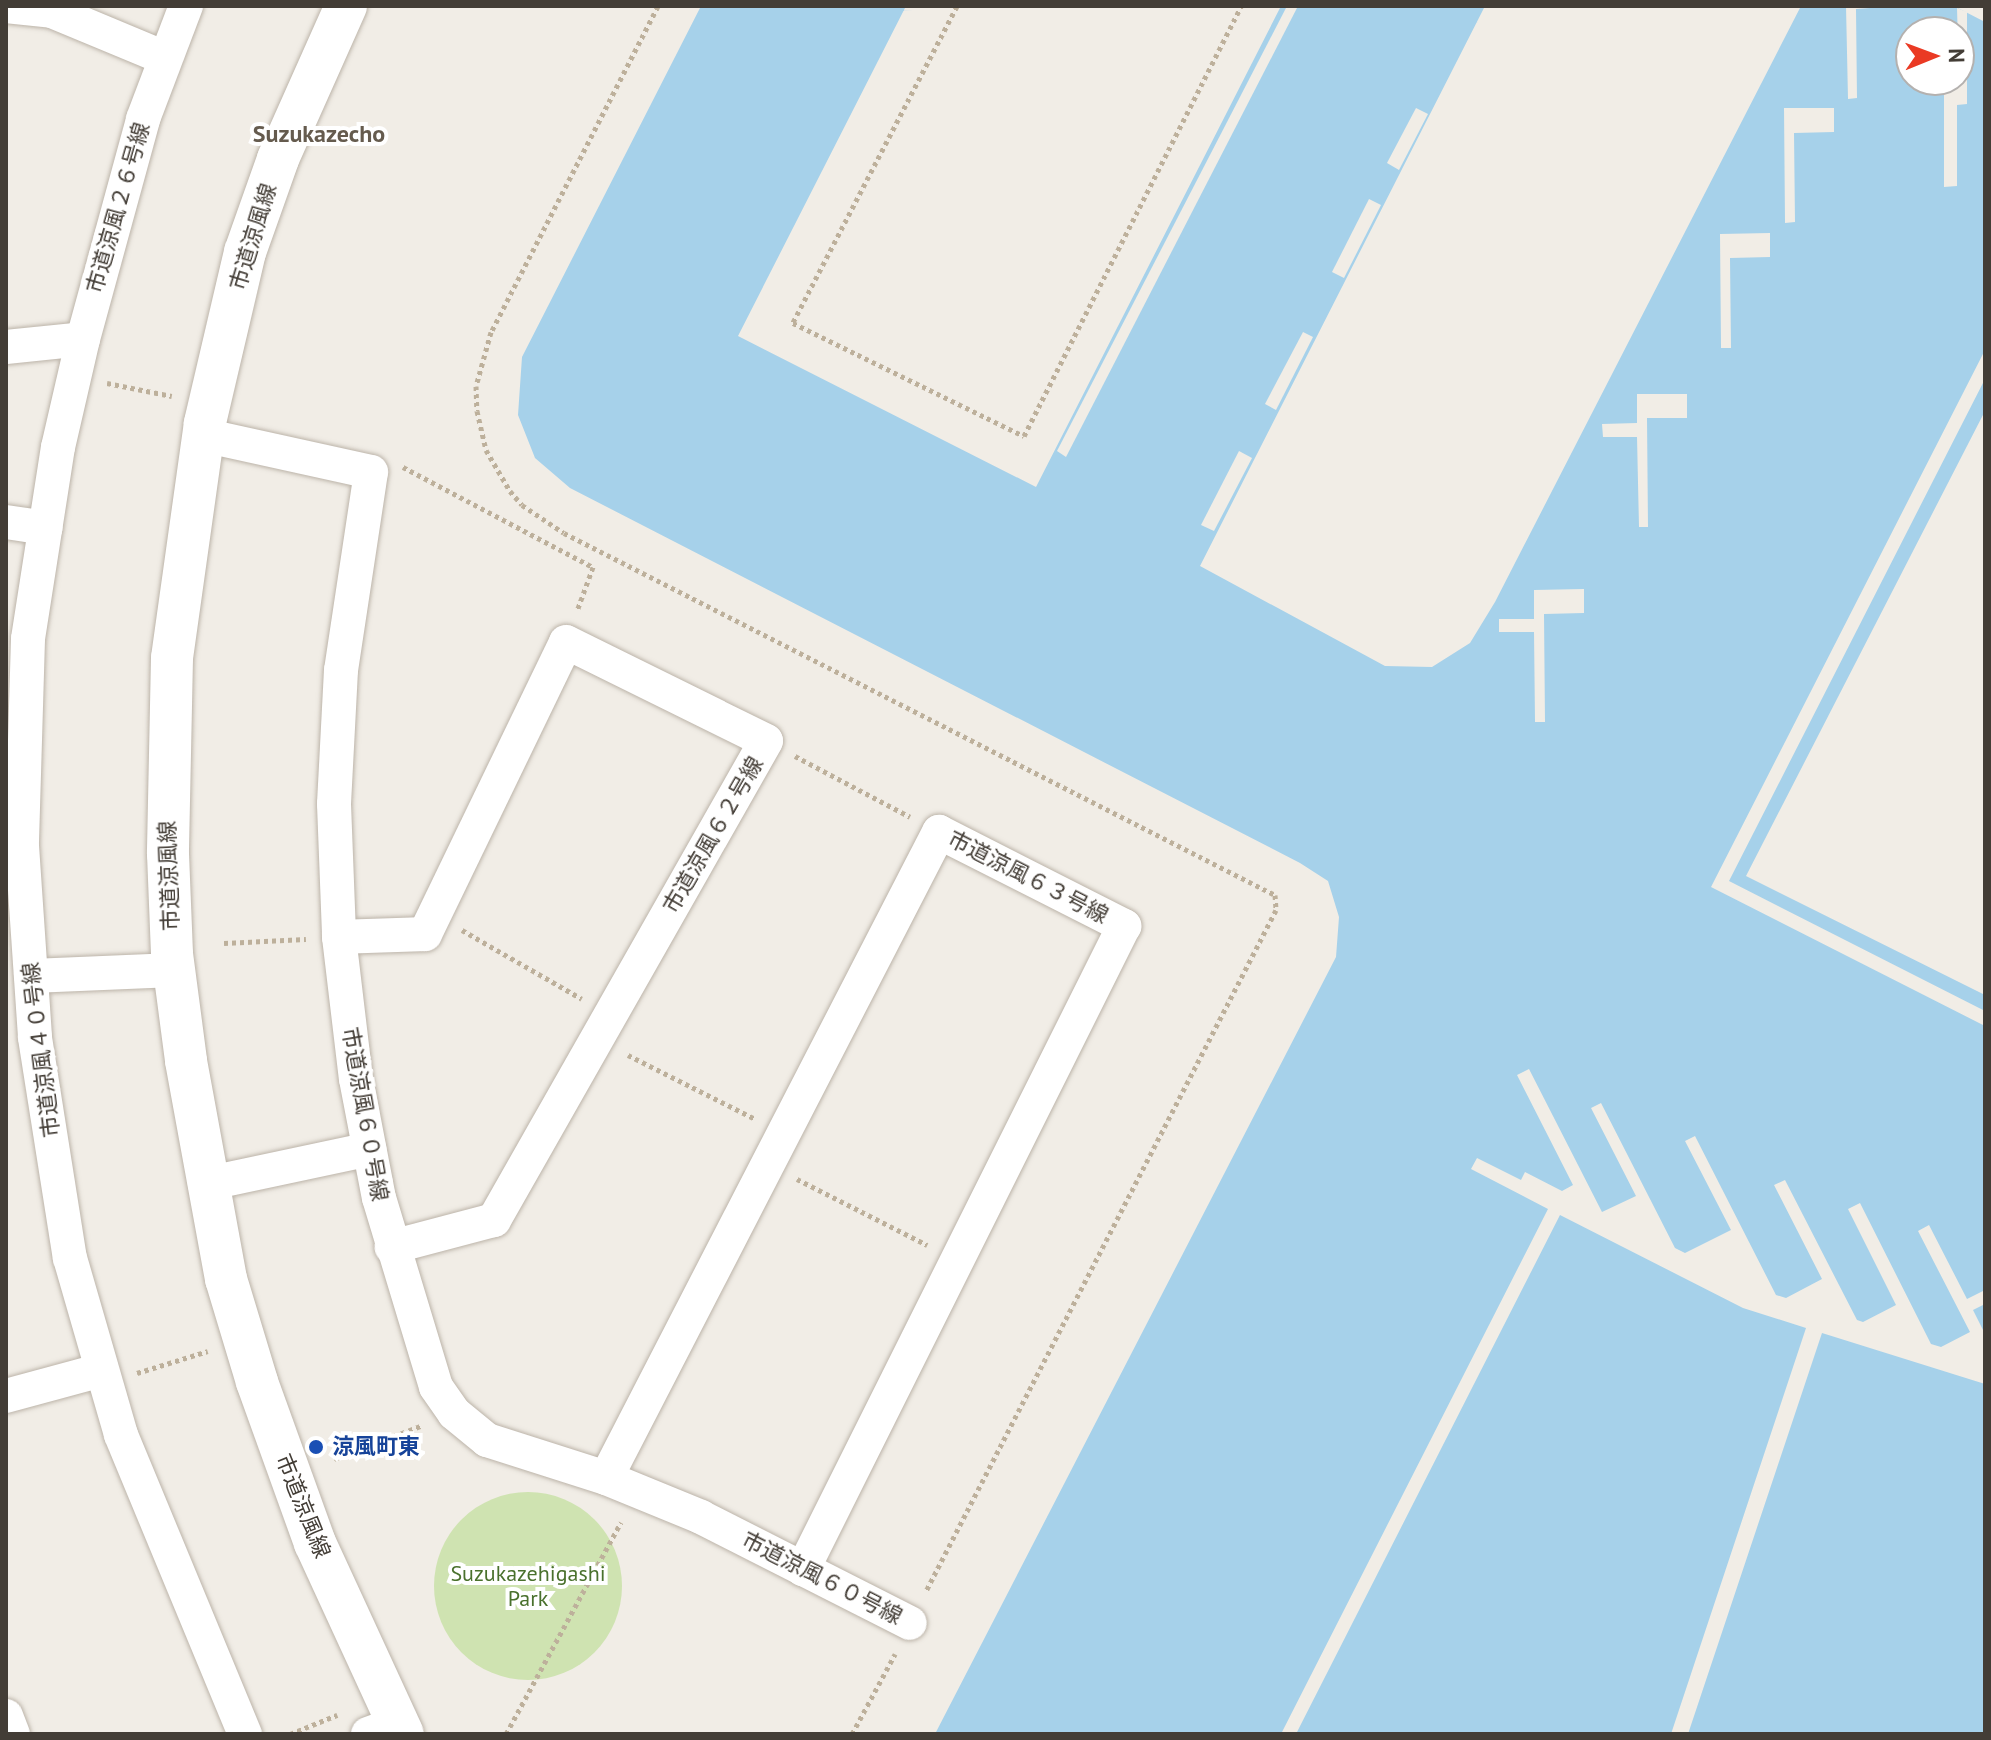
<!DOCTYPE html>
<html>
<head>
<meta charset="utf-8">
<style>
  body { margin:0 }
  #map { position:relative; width:1991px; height:1740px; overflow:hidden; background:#f1ede6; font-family:"PT Sans","Noto Sans JP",sans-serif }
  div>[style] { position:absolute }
  .green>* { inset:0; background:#cfe3b1 }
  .round { border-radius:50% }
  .water>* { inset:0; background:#a6d1ea }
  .pier>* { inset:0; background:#f1ede6 }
  .path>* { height:5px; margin-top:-2.5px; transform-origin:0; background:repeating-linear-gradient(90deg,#bdb09b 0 4px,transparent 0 8px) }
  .roads { filter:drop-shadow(0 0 2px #bcb4a9) drop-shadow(0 0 2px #bcb4a9) }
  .minor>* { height:34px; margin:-17px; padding:0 17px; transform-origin:17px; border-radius:17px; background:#fff }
  .tertiary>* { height:42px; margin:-21px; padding:0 21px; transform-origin:21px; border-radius:21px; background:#fff }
  .dots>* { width:22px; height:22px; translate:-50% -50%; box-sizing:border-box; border:4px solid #fff; border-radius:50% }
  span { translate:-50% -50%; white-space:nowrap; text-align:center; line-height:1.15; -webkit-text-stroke:8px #fff; paint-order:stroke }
  .street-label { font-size:22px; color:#433d36 }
  .transit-label { font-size:22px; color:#164399; font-weight:700 }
  .left { translate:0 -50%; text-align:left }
  .park-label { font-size:22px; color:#4a712d }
  .neighbourhood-label { font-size:24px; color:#655b4e; font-weight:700 }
  .frame { position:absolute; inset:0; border:8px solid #433d36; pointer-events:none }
  .north { position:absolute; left:1895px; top:16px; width:80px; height:80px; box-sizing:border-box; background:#fff; border:2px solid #b4b1af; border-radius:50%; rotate:89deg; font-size:22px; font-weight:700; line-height:32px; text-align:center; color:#433d36 }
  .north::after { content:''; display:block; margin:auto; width:28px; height:36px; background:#ea3a24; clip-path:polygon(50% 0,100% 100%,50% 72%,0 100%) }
</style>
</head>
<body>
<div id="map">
  <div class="green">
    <div class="round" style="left:434px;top:1492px;width:188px;height:188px"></div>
  </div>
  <div class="water">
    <div style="clip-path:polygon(evenodd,701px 6px,906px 6px,738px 336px,1036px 487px,1281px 6px,1485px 6px,1200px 566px,1385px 666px,1432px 667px,1470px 643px,1495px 602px,1801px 6px,1954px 6px,1985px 22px,1985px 411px,1746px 876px,1985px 995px,1985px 1734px,935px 1734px,1336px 957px,1339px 917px,1328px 881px,1300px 863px,570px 488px,535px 458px,518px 415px,522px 357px,701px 6px,1911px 32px,1959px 32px,1959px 80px,1911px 80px,1911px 32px)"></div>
  </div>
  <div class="pier">
    <div style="clip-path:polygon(1287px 6px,1298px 6px,1066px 457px,1057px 451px)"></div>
    <div style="clip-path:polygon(1846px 6px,1897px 6px,1856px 9px,1857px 98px,1848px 99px)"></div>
    <div style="clip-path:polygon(1957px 8px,1967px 12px,1967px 104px,1957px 105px,1957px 186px,1944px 187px,1944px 80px,1959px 80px)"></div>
    <div style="clip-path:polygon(1416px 108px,1428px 114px,1399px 170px,1387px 163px)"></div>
    <div style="clip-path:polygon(1784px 108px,1834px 108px,1834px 132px,1794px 133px,1795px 222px,1785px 223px)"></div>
    <div style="clip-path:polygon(1369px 199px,1381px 205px,1344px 278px,1332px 272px)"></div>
    <div style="clip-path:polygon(1770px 233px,1770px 257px,1730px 258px,1731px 348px,1721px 348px,1720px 234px)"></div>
    <div style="clip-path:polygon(1303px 332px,1313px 337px,1276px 410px,1265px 404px)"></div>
    <div style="clip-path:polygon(1985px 350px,1985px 379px,1729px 881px,1985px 1011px,1985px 1026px,1711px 887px)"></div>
    <div style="clip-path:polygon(1637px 394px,1687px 394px,1687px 418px,1647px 418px,1648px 527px,1639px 527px,1637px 437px,1603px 437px,1602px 424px,1637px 423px)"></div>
    <div style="clip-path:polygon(1239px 451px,1252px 458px,1214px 531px,1201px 525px)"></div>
    <div style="clip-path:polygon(1584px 589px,1584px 613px,1544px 614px,1545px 722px,1535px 722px,1534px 632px,1499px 632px,1499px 619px,1534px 619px,1534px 590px)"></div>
    <div style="clip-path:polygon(1529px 1069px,1602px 1212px,1636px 1196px,1591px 1108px,1601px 1103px,1675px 1248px,1685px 1253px,1731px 1230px,1685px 1141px,1695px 1136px,1776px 1295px,1786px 1298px,1822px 1279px,1774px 1185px,1785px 1180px,1857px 1320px,1863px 1322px,1896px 1305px,1848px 1209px,1860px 1203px,1931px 1344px,1941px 1347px,1970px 1332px,1918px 1231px,1929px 1225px,1967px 1299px,1985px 1290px,1985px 1304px,1973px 1310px,1985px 1334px,1985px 1384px,1822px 1333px,1688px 1734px,1671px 1734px,1806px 1328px,1743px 1308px,1560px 1215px,1296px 1734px,1281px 1734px,1548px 1209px,1471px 1169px,1477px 1158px,1521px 1180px,1525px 1172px,1562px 1191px,1573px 1185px,1517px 1075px)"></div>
  </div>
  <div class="path">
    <div style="left:658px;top:6px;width:366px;rotate:117.1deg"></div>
    <div style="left:491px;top:332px;width:56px;rotate:105.5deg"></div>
    <div style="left:476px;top:386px;width:25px;rotate:88deg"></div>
    <div style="left:477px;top:411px;width:40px;rotate:77deg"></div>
    <div style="left:486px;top:450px;width:48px;rotate:59.7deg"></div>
    <div style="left:510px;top:491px;width:18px;rotate:49deg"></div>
    <div style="left:522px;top:505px;width:50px;rotate:33.7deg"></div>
    <div style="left:564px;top:533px;width:798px;rotate:26.98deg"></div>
    <div style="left:1275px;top:895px;width:15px;rotate:86deg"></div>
    <div style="left:1276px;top:910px;width:766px;rotate:117.2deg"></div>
    <div style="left:957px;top:6px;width:357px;rotate:117.4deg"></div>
    <div style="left:793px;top:323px;width:257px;rotate:26.1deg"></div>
    <div style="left:1024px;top:436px;width:482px;rotate:-63.2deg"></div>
    <div style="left:107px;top:383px;width:66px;rotate:11.3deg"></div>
    <div style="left:403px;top:467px;width:215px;rotate:27.8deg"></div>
    <div style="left:593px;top:567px;width:47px;rotate:110deg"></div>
    <div style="left:795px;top:756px;width:130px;rotate:27.9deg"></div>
    <div style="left:462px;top:930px;width:138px;rotate:29.9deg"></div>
    <div style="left:224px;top:943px;width:82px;rotate:-2.8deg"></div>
    <div style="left:628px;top:1055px;width:142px;rotate:26.7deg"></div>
    <div style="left:797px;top:1179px;width:146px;rotate:26.9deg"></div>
    <div style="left:137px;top:1373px;width:74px;rotate:-17.2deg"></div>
    <div style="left:334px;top:1459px;width:95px;rotate:-20.9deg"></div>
    <div style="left:290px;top:1734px;width:51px;rotate:-22deg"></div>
    <div style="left:506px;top:1734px;width:241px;rotate:-61.5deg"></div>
    <div style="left:852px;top:1734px;width:91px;rotate:-61.7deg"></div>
  </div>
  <div class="roads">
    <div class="minor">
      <div style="left:6px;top:6px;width:46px;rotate:6.2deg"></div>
      <div style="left:52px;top:11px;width:122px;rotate:22.6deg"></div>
      <div style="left:83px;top:339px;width:111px;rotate:103deg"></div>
      <div style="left:58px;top:447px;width:194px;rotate:98.9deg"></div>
      <div style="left:28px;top:639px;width:207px;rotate:91.7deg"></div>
      <div style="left:22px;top:846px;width:192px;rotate:86.1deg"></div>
      <div style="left:35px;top:1038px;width:223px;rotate:81deg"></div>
      <div style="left:70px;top:1258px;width:184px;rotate:73.9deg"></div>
      <div style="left:121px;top:1435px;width:324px;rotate:67.5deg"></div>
      <div style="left:6px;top:347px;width:77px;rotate:-5.9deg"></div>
      <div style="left:83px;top:339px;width:228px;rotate:-74.7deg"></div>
      <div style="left:143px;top:119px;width:121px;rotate:-69.2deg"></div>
      <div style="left:203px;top:435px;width:172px;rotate:12.4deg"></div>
      <div style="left:371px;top:472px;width:200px;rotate:98.6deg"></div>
      <div style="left:341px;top:670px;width:134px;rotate:93deg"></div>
      <div style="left:334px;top:804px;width:133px;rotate:87.8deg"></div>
      <div style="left:339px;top:937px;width:143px;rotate:83.2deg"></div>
      <div style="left:356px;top:1079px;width:121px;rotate:79.1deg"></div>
      <div style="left:379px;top:1198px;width:197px;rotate:73.2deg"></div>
      <div style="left:436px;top:1387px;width:32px;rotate:55deg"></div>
      <div style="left:454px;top:1413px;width:43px;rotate:39.3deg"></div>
      <div style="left:487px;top:1440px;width:125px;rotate:17.7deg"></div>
      <div style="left:606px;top:1478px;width:103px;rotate:22.3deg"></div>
      <div style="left:701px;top:1517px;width:234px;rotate:26.9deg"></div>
      <div style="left:6px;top:522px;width:40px;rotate:8.5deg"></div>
      <div style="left:339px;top:937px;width:86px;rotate:-2deg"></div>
      <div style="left:425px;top:934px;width:324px;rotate:-64.2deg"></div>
      <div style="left:566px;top:642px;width:223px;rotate:26.3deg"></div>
      <div style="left:766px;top:741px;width:551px;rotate:119.59deg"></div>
      <div style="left:494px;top:1220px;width:106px;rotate:165.2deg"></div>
      <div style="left:31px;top:976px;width:144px;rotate:-2.4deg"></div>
      <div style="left:205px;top:1184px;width:168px;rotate:-12deg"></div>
      <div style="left:6px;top:1396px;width:99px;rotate:-15.2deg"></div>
      <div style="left:606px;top:1478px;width:727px;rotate:-62.73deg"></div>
      <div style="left:939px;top:832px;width:208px;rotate:26.9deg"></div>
      <div style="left:1124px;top:926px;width:719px;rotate:116.53deg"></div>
      <div style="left:6px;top:1716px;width:19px;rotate:69deg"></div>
      <div style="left:368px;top:1734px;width:32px;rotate:-20deg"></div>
    </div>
    <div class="tertiary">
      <div style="left:346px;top:6px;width:167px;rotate:114deg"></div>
      <div style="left:278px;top:159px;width:99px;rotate:109.5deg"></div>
      <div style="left:245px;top:252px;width:176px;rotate:103.2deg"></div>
      <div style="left:205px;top:423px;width:237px;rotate:98deg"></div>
      <div style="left:172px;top:658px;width:196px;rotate:91.2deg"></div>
      <div style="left:168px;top:854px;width:100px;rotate:87.7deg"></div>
      <div style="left:172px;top:954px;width:108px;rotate:82.5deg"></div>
      <div style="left:186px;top:1061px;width:222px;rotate:79.6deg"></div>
      <div style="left:226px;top:1279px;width:108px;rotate:73.2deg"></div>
      <div style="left:257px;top:1382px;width:171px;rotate:70.2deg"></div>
      <div style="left:315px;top:1543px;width:210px;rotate:65.3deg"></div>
    </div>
  </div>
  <div class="dots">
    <div style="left:316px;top:1447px;background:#1a4fb4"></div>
  </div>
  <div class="street-label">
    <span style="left:118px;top:208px;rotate:-74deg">市道涼風２６号線</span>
    <span style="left:253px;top:237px;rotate:-73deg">市道涼風線</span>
    <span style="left:713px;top:835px;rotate:-60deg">市道涼風６２号線</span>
    <span style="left:169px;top:876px;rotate:-92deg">市道涼風線</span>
    <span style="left:1028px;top:877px;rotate:27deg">市道涼風６３号線</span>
    <span style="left:41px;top:1050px;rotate:-97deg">市道涼風４０号線</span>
    <span style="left:365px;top:1114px;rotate:80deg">市道涼風６０号線</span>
    <span style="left:303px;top:1506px;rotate:68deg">市道涼風線</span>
    <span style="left:822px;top:1578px;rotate:27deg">市道涼風６０号線</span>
  </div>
  <div class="transit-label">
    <span class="left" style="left:332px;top:1447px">涼風町東</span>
  </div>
  <div class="park-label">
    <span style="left:528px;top:1586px">Suzukazehigashi<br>Park</span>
  </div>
  <div class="neighbourhood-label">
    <span style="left:319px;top:134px">Suzukazecho</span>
  </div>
  <div class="frame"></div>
  <div class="north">N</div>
</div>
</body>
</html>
